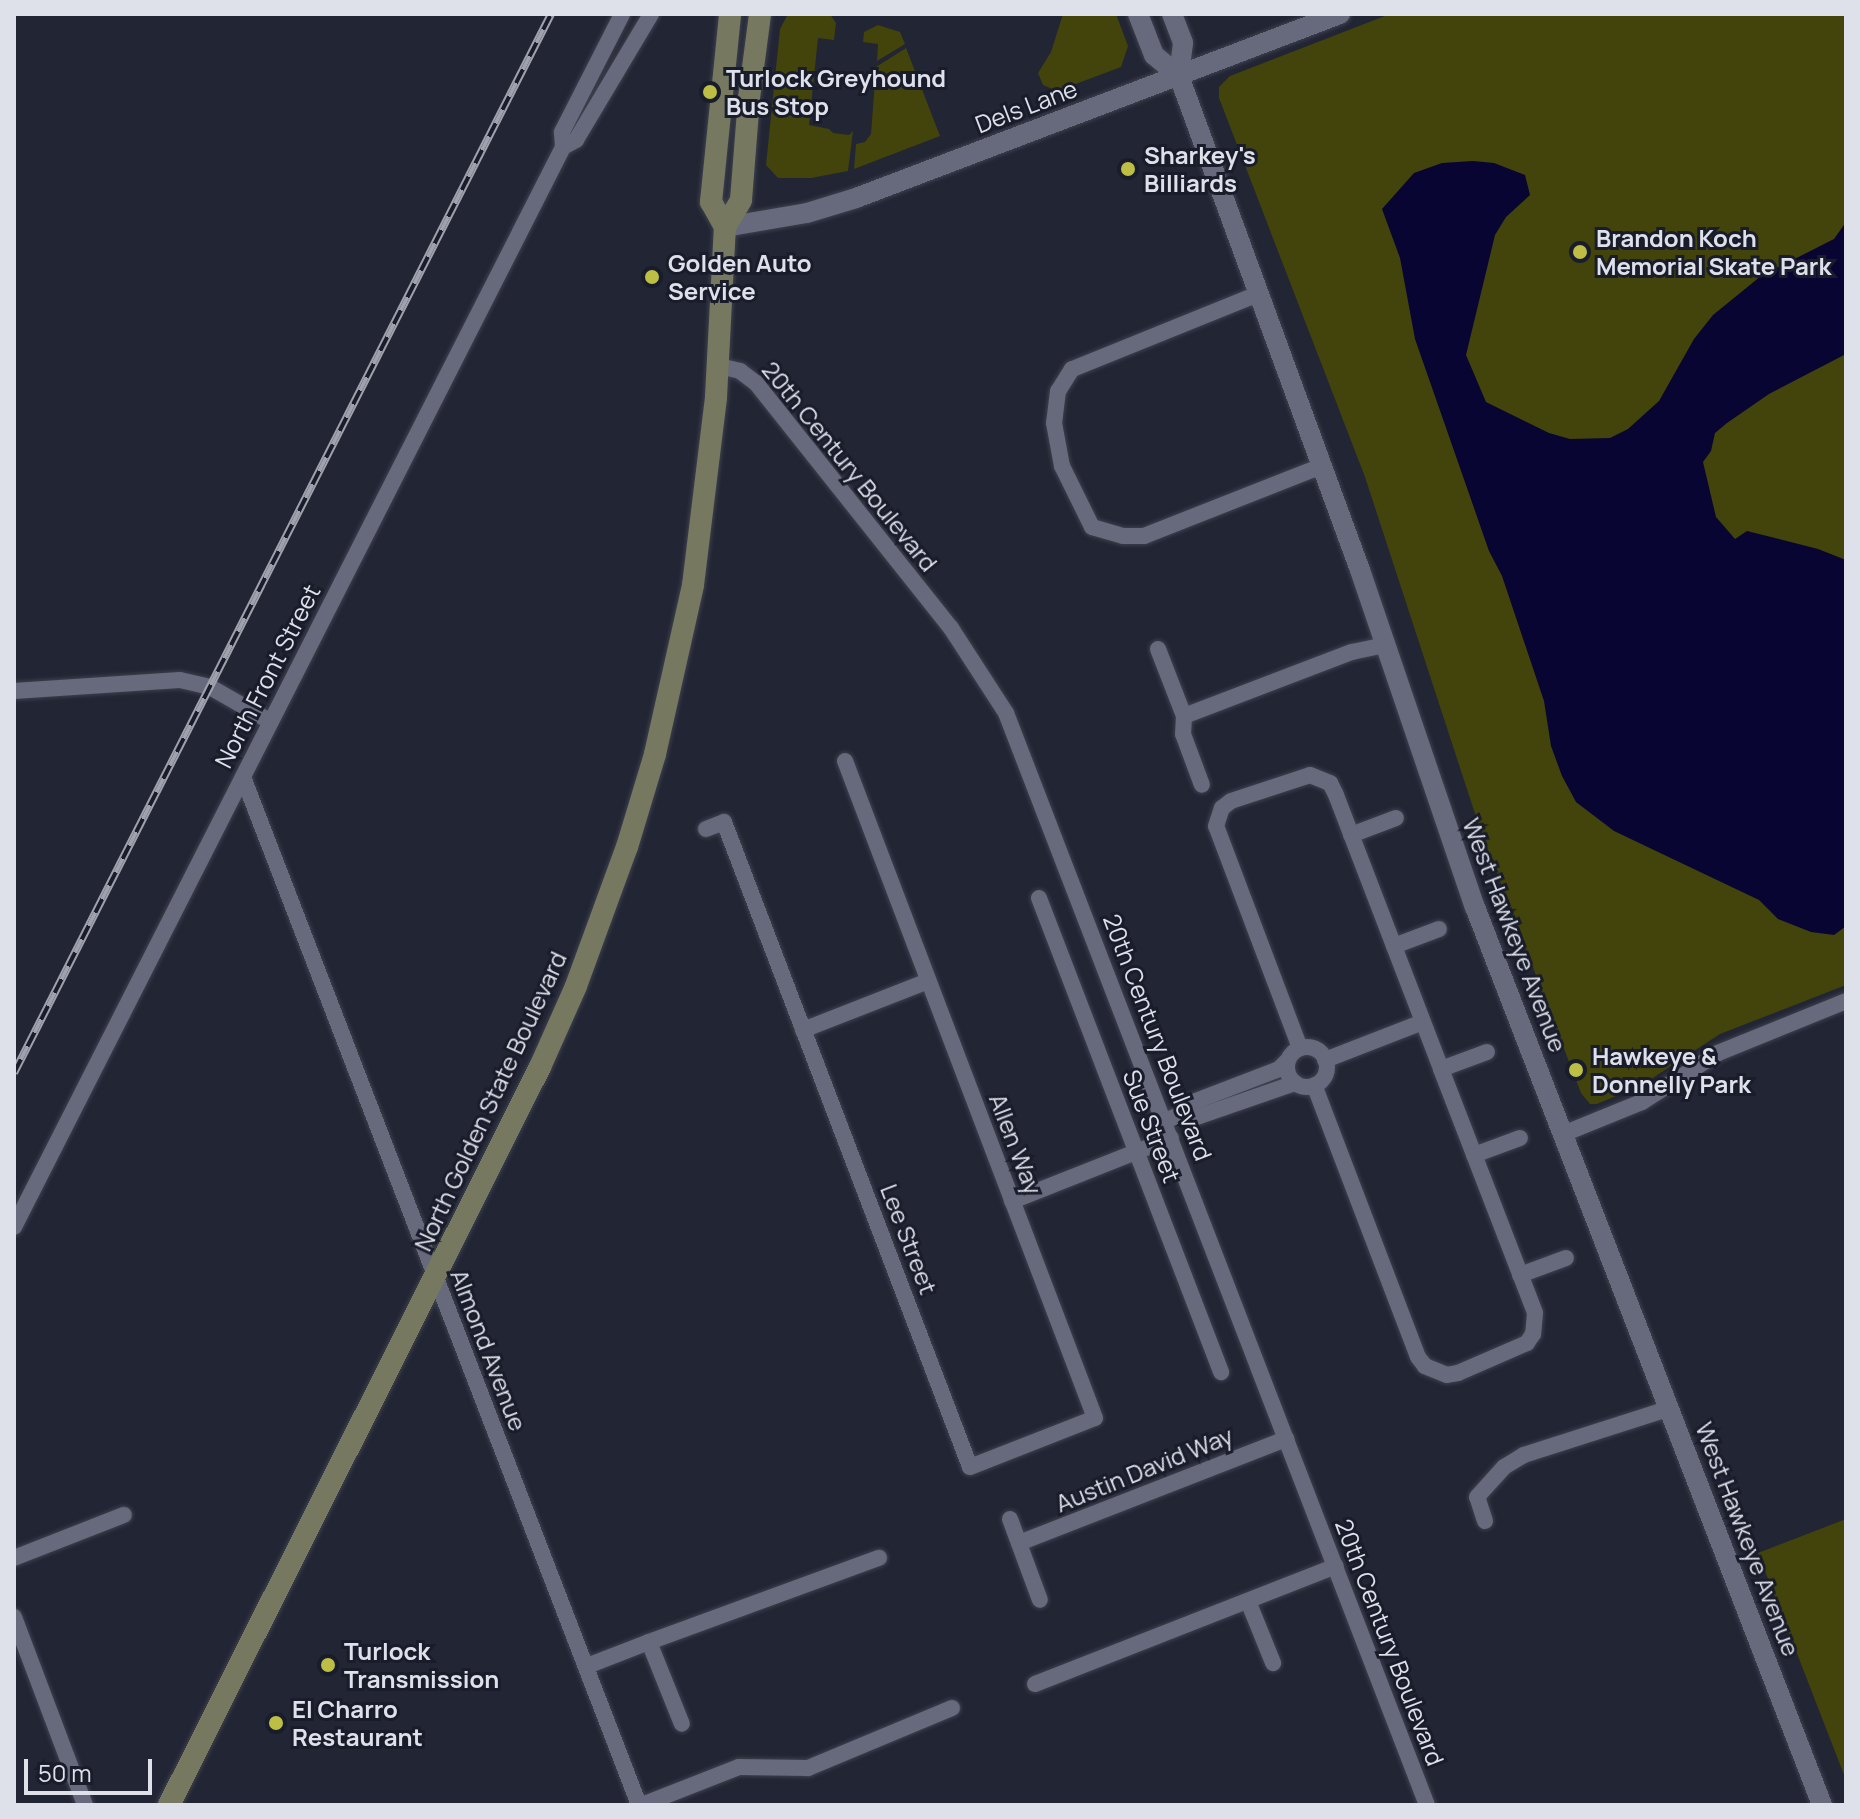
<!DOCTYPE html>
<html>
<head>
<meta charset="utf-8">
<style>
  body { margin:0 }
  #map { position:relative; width:1860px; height:1819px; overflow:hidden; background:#222534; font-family:Manrope,sans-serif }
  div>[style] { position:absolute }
  .green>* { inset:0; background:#42440b }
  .water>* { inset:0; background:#080533 }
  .roads { filter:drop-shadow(0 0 2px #3e404d) drop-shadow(0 0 2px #3e404d) }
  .minor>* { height:16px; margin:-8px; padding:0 8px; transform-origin:8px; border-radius:8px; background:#666a7c }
  .minor>.ring { margin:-8px; padding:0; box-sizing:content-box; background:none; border:16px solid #666a7c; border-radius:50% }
  .tertiary>* { height:20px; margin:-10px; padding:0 10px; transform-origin:10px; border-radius:10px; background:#666a7c }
  .secondary>* { height:22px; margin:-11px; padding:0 11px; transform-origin:11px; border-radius:11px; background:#767960 }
  .rail>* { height:8px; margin-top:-4px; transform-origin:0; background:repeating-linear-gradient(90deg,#191c2a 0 15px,#9fa1ad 0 30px); box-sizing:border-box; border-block:2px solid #9fa1ad }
  .dots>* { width:22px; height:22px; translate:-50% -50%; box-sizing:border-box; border:4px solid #191c2a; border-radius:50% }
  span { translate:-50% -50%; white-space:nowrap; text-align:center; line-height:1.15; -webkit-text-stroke:6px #191c2a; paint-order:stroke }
  .poi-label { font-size:24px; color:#dee0ea; font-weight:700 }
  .left { translate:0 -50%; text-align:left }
  .street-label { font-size:24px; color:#dee0ea }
  .frame { position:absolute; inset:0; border:16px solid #dee0ea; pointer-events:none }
  .scale { position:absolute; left:24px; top:1759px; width:128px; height:36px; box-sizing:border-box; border:4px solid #dee0ea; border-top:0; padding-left:10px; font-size:24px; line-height:28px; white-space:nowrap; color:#dee0ea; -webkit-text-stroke:6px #191c2a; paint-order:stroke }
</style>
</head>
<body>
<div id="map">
  <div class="green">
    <div style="clip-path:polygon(788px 14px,830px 14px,836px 23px,834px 40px,818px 38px,809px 125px,829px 129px,833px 133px,849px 135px,853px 131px,848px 171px,811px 178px,778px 178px,766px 165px,780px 29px)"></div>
    <div style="clip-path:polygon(1063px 14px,1116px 14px,1128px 46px,1121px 67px,1057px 91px,1043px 85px,1038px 73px,1051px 52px)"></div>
    <div style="clip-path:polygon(1390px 14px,1846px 14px,1846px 985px,1720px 1034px,1642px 1085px,1597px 1104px,1590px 1104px,1581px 1093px,1480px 829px,1365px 477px,1219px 98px,1219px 87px,1230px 76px)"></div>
    <div style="clip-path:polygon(878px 25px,900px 32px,905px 44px,877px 61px,878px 44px,863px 42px,864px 32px)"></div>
    <div style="clip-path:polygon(906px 48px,940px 136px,854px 169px,856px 144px,865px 142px,871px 134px,876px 67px)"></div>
    <div style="clip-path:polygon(1846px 1519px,1846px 1780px,1758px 1553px)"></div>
  </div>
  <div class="water">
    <div style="clip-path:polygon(1473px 161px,1494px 163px,1525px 175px,1530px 195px,1506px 217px,1495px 235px,1466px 355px,1486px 402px,1549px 433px,1570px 439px,1610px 438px,1628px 429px,1659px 401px,1694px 339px,1713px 315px,1761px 276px,1834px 239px,1846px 222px,1846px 354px,1769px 394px,1727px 423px,1715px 433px,1711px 451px,1703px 462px,1716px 517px,1735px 539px,1747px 531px,1818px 549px,1846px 560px,1846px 926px,1834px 935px,1811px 932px,1778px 919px,1759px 900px,1614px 831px,1576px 802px,1562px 776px,1551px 746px,1544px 701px,1502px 576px,1489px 551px,1415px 339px,1400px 258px,1382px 209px,1414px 173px,1442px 163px)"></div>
  </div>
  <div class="roads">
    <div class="minor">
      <div style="left:563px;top:147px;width:15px;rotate:-28deg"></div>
      <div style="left:576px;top:140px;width:147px;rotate:-59.2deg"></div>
      <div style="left:1258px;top:294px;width:201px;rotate:158deg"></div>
      <div style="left:1072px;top:369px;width:26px;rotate:122deg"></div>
      <div style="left:1058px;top:391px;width:32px;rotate:97deg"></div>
      <div style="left:1054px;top:423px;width:44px;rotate:79.5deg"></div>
      <div style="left:1062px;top:466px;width:68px;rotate:63.8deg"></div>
      <div style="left:1092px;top:527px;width:32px;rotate:16deg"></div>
      <div style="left:1123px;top:536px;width:21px"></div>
      <div style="left:1144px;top:536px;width:191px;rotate:-21.5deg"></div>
      <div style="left:719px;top:366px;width:22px;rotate:13deg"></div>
      <div style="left:740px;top:371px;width:20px;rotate:37deg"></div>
      <div style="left:756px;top:383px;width:313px;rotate:51.5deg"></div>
      <div style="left:951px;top:628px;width:101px;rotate:57.1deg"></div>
      <div style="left:1006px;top:713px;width:1170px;rotate:68.92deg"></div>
      <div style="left:1158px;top:649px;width:72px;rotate:68.8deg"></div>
      <div style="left:1184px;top:716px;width:18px;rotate:93deg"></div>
      <div style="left:1183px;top:734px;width:54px;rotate:69.6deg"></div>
      <div style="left:14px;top:691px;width:166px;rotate:-3.8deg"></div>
      <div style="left:180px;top:680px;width:31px;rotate:13deg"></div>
      <div style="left:210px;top:687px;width:70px;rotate:29.8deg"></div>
      <div style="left:1184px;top:716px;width:180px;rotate:-20.9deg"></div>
      <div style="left:1352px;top:652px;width:35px;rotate:-12deg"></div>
      <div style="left:243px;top:777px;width:1102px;rotate:68.93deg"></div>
      <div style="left:706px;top:829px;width:19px;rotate:-21deg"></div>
      <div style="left:724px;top:822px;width:690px;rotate:69.12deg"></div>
      <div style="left:970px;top:1467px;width:134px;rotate:-21.4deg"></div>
      <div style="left:1095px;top:1418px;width:703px;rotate:-110.83deg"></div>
      <div style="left:1351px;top:835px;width:48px;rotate:-20.7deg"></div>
      <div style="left:1039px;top:898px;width:508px;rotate:68.99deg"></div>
      <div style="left:1394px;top:946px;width:48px;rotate:-20.7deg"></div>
      <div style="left:803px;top:1030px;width:134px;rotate:-21.4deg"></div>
      <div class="ring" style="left:1287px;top:1047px;width:24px;height:24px"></div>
      <div style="left:1300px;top:1048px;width:237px;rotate:-110.7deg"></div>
      <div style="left:1216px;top:826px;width:19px;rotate:-72deg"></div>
      <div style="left:1222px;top:808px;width:11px;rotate:-38deg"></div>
      <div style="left:1231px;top:801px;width:83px;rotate:-18.2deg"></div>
      <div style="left:1310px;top:775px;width:22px;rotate:22deg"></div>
      <div style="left:1330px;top:783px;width:13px;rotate:63deg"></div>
      <div style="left:1336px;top:795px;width:293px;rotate:69deg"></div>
      <div style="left:1441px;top:1069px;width:261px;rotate:68.9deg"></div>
      <div style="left:1535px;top:1313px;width:21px;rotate:95deg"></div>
      <div style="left:1533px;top:1334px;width:11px;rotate:124deg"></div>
      <div style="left:1527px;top:1343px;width:75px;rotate:156.5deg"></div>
      <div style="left:1458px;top:1373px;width:11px;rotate:170deg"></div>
      <div style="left:1447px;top:1375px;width:24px;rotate:-158deg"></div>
      <div style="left:1425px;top:1366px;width:11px;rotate:-128deg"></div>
      <div style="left:1418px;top:1357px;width:291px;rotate:-110.9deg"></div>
      <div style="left:1325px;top:1060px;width:105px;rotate:-21.2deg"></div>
      <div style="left:1441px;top:1069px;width:49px;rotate:-20.3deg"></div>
      <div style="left:1180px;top:1115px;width:14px;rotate:-54deg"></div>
      <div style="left:1188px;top:1104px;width:97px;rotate:-21deg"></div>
      <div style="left:1279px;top:1069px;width:11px;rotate:-45deg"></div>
      <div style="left:1164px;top:1121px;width:17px;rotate:-21deg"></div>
      <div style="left:1180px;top:1115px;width:14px;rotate:12deg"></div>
      <div style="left:1194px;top:1118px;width:107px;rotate:-19.1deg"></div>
      <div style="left:1563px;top:1134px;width:85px;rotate:-22.1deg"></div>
      <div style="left:1642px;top:1102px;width:90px;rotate:-32.8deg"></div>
      <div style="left:1718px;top:1053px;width:138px;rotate:-22.1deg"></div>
      <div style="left:1474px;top:1155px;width:49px;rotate:-20.3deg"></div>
      <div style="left:1012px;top:1201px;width:171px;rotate:-21.6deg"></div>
      <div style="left:14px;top:1227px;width:1212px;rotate:-63.05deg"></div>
      <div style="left:563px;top:147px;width:15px;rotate:-94deg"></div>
      <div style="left:562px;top:132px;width:132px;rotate:-63deg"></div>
      <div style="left:1520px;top:1275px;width:49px;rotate:-20.3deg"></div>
      <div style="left:1010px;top:1519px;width:86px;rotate:69.7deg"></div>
      <div style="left:1485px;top:1521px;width:25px;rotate:-108deg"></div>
      <div style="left:1477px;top:1497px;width:40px;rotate:-48deg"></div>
      <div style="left:1504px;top:1467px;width:23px;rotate:-31deg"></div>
      <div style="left:1524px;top:1455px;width:153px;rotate:-17.8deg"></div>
      <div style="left:1019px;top:1543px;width:287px;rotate:-21.3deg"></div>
      <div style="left:14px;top:1558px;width:118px;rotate:-21.4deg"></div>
      <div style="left:1248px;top:1601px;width:67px;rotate:68deg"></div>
      <div style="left:14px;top:1617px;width:201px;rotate:69.3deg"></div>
      <div style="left:649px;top:1642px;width:245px;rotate:-20.1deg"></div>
      <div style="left:587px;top:1666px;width:66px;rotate:-21.2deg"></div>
      <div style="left:649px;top:1642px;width:88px;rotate:68.1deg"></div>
      <div style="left:1035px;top:1684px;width:323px;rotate:-21.4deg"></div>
      <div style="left:642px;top:1805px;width:104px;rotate:-21.4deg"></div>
      <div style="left:739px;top:1767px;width:69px;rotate:0.8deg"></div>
      <div style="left:808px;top:1768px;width:156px;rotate:-22.6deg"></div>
    </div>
    <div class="tertiary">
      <div style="left:1138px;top:14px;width:44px;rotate:68.7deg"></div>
      <div style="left:1154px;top:55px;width:33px;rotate:40deg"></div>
      <div style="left:1172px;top:14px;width:31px;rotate:69deg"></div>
      <div style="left:1183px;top:43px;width:33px;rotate:97deg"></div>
      <div style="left:1179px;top:76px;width:526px;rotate:69.88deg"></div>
      <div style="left:1360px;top:570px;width:356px;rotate:71.2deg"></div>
      <div style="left:1475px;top:907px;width:963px;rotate:68.87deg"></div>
      <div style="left:725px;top:227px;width:83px;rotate:-9.7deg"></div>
      <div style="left:807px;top:213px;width:51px;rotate:-17deg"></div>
      <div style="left:856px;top:198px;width:518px;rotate:-20.82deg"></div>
    </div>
    <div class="secondary">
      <div style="left:725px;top:227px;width:29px;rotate:-119deg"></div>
      <div style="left:711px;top:202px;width:189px;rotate:-84.2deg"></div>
      <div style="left:169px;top:1805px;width:826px;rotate:-63.31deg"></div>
      <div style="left:540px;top:1067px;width:89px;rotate:-66deg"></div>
      <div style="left:576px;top:986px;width:148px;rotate:-69.9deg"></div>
      <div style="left:627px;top:847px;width:97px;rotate:-73.2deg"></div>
      <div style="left:655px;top:754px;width:173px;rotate:-77.3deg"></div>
      <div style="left:693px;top:585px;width:189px;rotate:-83deg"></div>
      <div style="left:716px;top:397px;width:170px;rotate:-87deg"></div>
      <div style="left:725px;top:227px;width:31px;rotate:-59deg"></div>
      <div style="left:741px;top:200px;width:102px;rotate:-85.5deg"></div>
      <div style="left:749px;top:98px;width:85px;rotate:-82.5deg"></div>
    </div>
  </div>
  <div class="rail">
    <div style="left:14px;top:1073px;width:1187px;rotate:-63.11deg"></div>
  </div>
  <div class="dots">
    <div style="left:710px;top:92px;background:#bcbf44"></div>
    <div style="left:1128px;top:169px;background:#bcbf44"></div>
    <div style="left:1580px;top:252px;background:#bcbf44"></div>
    <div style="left:652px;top:277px;background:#bcbf44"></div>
    <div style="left:1576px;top:1070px;background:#bcbf44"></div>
    <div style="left:328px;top:1665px;background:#bcbf44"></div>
    <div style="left:276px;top:1723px;background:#bcbf44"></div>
  </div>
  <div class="poi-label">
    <span class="left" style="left:726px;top:92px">Turlock Greyhound<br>Bus Stop</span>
    <span class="left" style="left:1144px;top:169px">Sharkey's<br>Billiards</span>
    <span class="left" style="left:1596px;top:252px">Brandon Koch<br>Memorial Skate Park</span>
    <span class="left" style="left:668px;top:277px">Golden Auto<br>Service</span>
    <span class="left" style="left:1592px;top:1070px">Hawkeye &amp;<br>Donnelly Park</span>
    <span class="left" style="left:344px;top:1665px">Turlock<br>Transmission</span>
    <span class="left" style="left:292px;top:1723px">El Charro<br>Restaurant</span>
  </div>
  <div class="street-label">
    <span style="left:1026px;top:106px;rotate:-21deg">Dels Lane</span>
    <span style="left:850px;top:466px;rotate:51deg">20th Century Boulevard</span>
    <span style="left:267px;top:676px;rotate:-63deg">North Front Street</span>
    <span style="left:1515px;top:935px;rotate:69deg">West Hawkeye Avenue</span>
    <span style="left:1158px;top:1037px;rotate:69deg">20th Century Boulevard</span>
    <span style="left:490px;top:1101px;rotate:-65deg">North Golden State Boulevard</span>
    <span style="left:1152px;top:1126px;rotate:69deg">Sue Street</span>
    <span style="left:1016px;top:1144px;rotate:69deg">Allen Way</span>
    <span style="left:909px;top:1239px;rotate:69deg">Lee Street</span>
    <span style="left:489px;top:1350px;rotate:69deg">Almond Avenue</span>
    <span style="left:1144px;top:1469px;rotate:-22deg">Austin David Way</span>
    <span style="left:1748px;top:1539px;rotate:69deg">West Hawkeye Avenue</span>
    <span style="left:1390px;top:1642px;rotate:69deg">20th Century Boulevard</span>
  </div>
  <div class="frame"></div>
  <div class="scale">50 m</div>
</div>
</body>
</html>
